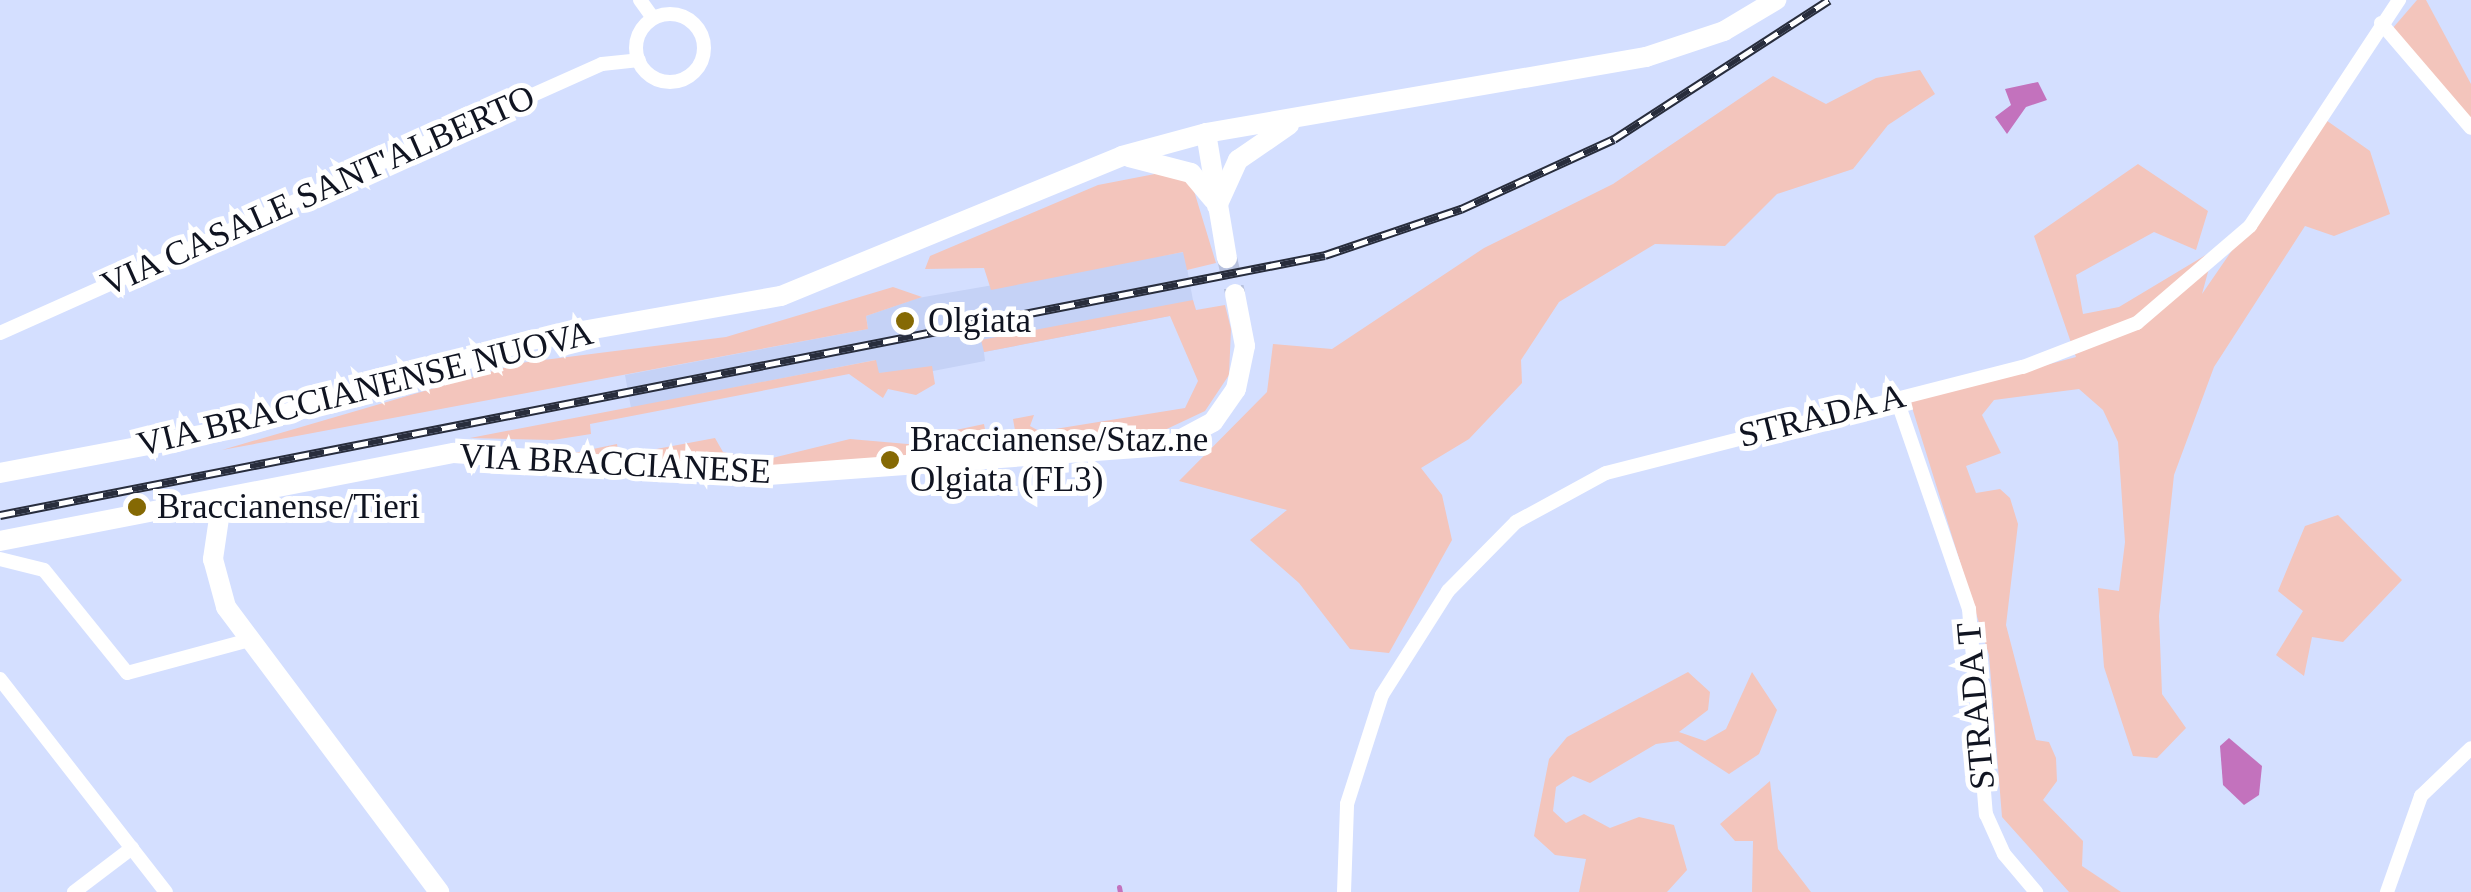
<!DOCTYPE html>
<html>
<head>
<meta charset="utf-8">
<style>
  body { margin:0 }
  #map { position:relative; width:2471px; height:892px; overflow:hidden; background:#d4dfff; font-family:"Times New Roman",serif }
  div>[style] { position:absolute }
  .built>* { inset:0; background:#c5d2f6 }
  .green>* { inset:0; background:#f3c5bc }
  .water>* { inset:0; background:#c372bd }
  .stream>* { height:5px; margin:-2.5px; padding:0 2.5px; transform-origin:2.5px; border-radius:2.5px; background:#c372bd }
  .secondary-tunnel>* { height:20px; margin-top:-10px; transform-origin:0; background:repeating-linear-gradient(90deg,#b7c1de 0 20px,transparent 0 30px) }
  .street>* { height:14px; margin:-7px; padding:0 7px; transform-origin:7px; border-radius:7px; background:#fff }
  .street>.ring { margin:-7px; padding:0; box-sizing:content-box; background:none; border:14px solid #fff; border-radius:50% }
  .secondary>* { height:20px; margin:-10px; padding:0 10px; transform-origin:10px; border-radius:10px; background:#fff }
  .rail>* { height:9px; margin-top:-4.5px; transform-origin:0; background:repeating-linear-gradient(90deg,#fff 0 15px,#282d3c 0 30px); box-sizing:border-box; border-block:2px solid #282d3c }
  .dots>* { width:28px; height:28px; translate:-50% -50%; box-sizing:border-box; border:5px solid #fff; border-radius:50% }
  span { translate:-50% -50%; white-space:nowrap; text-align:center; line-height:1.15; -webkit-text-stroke:10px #fff; paint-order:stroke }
  .street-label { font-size:35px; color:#101421 }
  .poi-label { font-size:35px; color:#101421 }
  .left { translate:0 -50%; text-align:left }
</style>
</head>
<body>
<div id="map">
  <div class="built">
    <div style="clip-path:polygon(1184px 252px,1195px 311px,984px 352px,985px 361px,933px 371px,878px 373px,875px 360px,631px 408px,625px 375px,868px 329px,866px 316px,918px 298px)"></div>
  </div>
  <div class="green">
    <div style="clip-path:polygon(2417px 0,2426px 0,2471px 84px,2471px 128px,2392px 29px)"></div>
    <div style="clip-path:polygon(1920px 70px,1935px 94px,1888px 125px,1853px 169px,1777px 194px,1725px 246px,1655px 244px,1559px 302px,1521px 360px,1522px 383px,1469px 439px,1421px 468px,1442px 495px,1452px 540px,1389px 653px,1350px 649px,1299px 583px,1250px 540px,1287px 510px,1179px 481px,1267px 392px,1273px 344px,1332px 349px,1484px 248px,1613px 184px,1773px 76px,1826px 104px,1876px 78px)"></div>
    <div style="clip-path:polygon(2323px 118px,2370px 151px,2390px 214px,2334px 236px,2305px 226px,2214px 367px,2174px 475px,2159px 616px,2162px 694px,2186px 728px,2157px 758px,2133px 756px,2104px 667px,2098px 588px,2119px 591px,2125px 542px,2118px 442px,2103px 410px,2079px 389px,1994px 400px,1982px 415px,2001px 453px,1966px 466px,1976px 493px,2000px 489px,2010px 498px,2018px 524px,2006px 625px,2036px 740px,2049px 742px,2056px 758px,2057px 781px,2043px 800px,2083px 841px,2082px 866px,2121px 892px,2069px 892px,2002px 817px,1989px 655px,1910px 401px,2076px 357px,2034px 236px,2138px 164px,2208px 211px,2196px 250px,2154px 232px,2076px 275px,2083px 314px,2119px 307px,2214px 250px,2202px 294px)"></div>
    <div style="clip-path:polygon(1160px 173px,1191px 181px,1216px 263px,1187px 270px,1183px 252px,991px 290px,984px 268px,925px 269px,930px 256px,1098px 185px)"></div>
    <div style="clip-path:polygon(893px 287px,922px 297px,866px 316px,868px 329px,222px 450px,520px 363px,726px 337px)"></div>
    <div style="clip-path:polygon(1193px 300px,1196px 310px,1225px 305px,1231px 329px,1229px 375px,1205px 411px,1154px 435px,1017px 442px,1013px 419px,1034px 415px,1030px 426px,1050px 437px,1055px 429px,1185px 408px,1198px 381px,1170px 316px,984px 352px,981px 340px)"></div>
    <div style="clip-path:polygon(876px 360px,879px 373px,932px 366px,935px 384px,916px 395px,888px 389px,883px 398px,849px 374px,590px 424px,591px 434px,553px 440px,470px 438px)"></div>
    <div style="clip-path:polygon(984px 424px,989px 450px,938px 454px,937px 434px)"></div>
    <div style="clip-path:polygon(715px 438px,723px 452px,760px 461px,850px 439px,919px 445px,913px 457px,758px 469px,574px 453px,617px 444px,619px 456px)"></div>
    <div style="clip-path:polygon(2338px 515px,2402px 580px,2343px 642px,2312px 637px,2304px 676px,2276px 655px,2303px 611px,2278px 591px,2305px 526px)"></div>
    <div style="clip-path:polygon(1688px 672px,1710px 692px,1708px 710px,1679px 732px,1705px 741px,1726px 729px,1752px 672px,1777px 710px,1759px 754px,1729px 774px,1678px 741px,1656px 744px,1590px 783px,1573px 776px,1556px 787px,1553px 811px,1566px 823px,1584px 814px,1610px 828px,1639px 817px,1674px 825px,1687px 870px,1667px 892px,1579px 892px,1586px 859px,1555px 855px,1534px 836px,1549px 759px,1567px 737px)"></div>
    <div style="clip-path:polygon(1770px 781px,1778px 849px,1811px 892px,1752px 892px,1753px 841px,1735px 841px,1720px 824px)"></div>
  </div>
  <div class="water">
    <div style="clip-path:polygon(2038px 82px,2047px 100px,2026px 107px,2007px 134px,1995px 117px,2011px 105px,2005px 89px)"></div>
    <div style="clip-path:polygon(2229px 738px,2262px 766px,2259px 795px,2244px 805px,2223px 785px,2220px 746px)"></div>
  </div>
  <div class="stream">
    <div style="left:1119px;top:887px;width:5px;rotate:79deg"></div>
  </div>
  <div class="secondary-tunnel">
    <div style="left:1227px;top:258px;width:37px;rotate:77deg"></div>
  </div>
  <div class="street">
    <div style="left:640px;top:0;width:22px;rotate:54deg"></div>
    <div class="ring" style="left:636px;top:14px;width:54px;height:54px"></div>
    <div style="left:2381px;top:23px;width:138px;rotate:49.4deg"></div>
    <div style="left:0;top:333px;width:659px;rotate:-24.08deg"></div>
    <div style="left:602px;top:64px;width:37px;rotate:-6deg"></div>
    <div style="left:1896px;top:397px;width:224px;rotate:71deg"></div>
    <div style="left:1969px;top:609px;width:206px;rotate:85.3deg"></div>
    <div style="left:1986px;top:814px;width:44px;rotate:65.8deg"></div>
    <div style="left:2004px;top:854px;width:50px;rotate:49.9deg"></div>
    <div style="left:0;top:559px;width:45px;rotate:14deg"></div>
    <div style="left:44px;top:570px;width:132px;rotate:51.1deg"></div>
    <div style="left:127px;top:673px;width:123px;rotate:-15.1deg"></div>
    <div style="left:0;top:679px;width:270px;rotate:52.1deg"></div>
    <div style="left:74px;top:892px;width:73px;rotate:-37.2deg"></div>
    <div style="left:1344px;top:892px;width:88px;rotate:-88deg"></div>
    <div style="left:1347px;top:804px;width:114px;rotate:-72.2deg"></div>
    <div style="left:1382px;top:695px;width:123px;rotate:-57.6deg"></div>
    <div style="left:1448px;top:591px;width:97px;rotate:-45.4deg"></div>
    <div style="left:1516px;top:522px;width:102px;rotate:-28.6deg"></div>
    <div style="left:1606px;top:473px;width:430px;rotate:-14.3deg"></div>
    <div style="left:2023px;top:367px;width:122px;rotate:-21.1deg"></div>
    <div style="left:2137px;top:323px;width:149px;rotate:-40.6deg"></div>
    <div style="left:2250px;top:226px;width:271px;rotate:-56.6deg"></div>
    <div style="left:2387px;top:892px;width:102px;rotate:-70.5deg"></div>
    <div style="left:2421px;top:796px;width:69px;rotate:-43.8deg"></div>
  </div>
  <div class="secondary">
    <div style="left:1206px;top:133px;width:127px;rotate:80.5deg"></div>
    <div style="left:1129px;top:157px;width:64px;rotate:14.5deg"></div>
    <div style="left:1191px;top:173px;width:35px;rotate:50deg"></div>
    <div style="left:1217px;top:206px;width:51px;rotate:-65.5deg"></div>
    <div style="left:1238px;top:160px;width:62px;rotate:-34.5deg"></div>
    <div style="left:0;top:473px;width:243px;rotate:-10.7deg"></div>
    <div style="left:239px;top:428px;width:305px;rotate:-16.8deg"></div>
    <div style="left:531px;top:340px;width:254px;rotate:-10deg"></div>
    <div style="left:781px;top:296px;width:369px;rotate:-22.3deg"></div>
    <div style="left:1122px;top:156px;width:87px;rotate:-15.3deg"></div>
    <div style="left:1206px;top:133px;width:447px;rotate:-9.8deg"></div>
    <div style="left:1646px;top:57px;width:82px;rotate:-18.4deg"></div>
    <div style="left:1724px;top:31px;width:61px;rotate:-30.8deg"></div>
    <div style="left:222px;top:498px;width:62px;rotate:98.4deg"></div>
    <div style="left:213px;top:559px;width:50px;rotate:74.8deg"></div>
    <div style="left:226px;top:607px;width:356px;rotate:53.2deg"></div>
    <div style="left:0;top:541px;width:462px;rotate:-11deg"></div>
    <div style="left:454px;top:453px;width:302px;rotate:4.4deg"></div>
    <div style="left:755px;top:476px;width:414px;rotate:-4.2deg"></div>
    <div style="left:1168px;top:446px;width:51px;rotate:-28.1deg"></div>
    <div style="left:1213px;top:422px;width:40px;rotate:-55.1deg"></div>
    <div style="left:1236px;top:389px;width:44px;rotate:-78.2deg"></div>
    <div style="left:1245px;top:346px;width:53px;rotate:-100.9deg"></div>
  </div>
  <div class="rail">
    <div style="left:0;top:515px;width:1350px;rotate:-11.1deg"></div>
    <div style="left:1325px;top:255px;width:144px;rotate:-18.7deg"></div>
    <div style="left:1461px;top:209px;width:168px;rotate:-24.6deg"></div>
    <div style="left:1614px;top:139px;width:256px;rotate:-32.9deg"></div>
  </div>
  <div class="dots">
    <div style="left:905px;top:321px;background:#856904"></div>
    <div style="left:890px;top:460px;background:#856904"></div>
    <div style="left:137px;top:507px;background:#856904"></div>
  </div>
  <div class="street-label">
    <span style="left:318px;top:191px;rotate:-24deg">VIA CASALE SANT'ALBERTO</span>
    <span style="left:365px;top:389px;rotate:-14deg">VIA BRACCIANENSE NUOVA</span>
    <span style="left:1822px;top:416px;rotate:-14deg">STRADA A</span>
    <span style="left:615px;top:464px;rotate:3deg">VIA BRACCIANESE</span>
    <span style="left:1976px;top:706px;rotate:-95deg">STRADA T</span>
  </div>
  <div class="poi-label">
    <span class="left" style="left:928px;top:321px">Olgiata</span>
    <span class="left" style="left:910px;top:460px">Braccianense/Staz.ne<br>Olgiata (FL3)</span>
    <span class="left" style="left:157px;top:507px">Braccianense/Tieri</span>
  </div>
</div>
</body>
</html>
